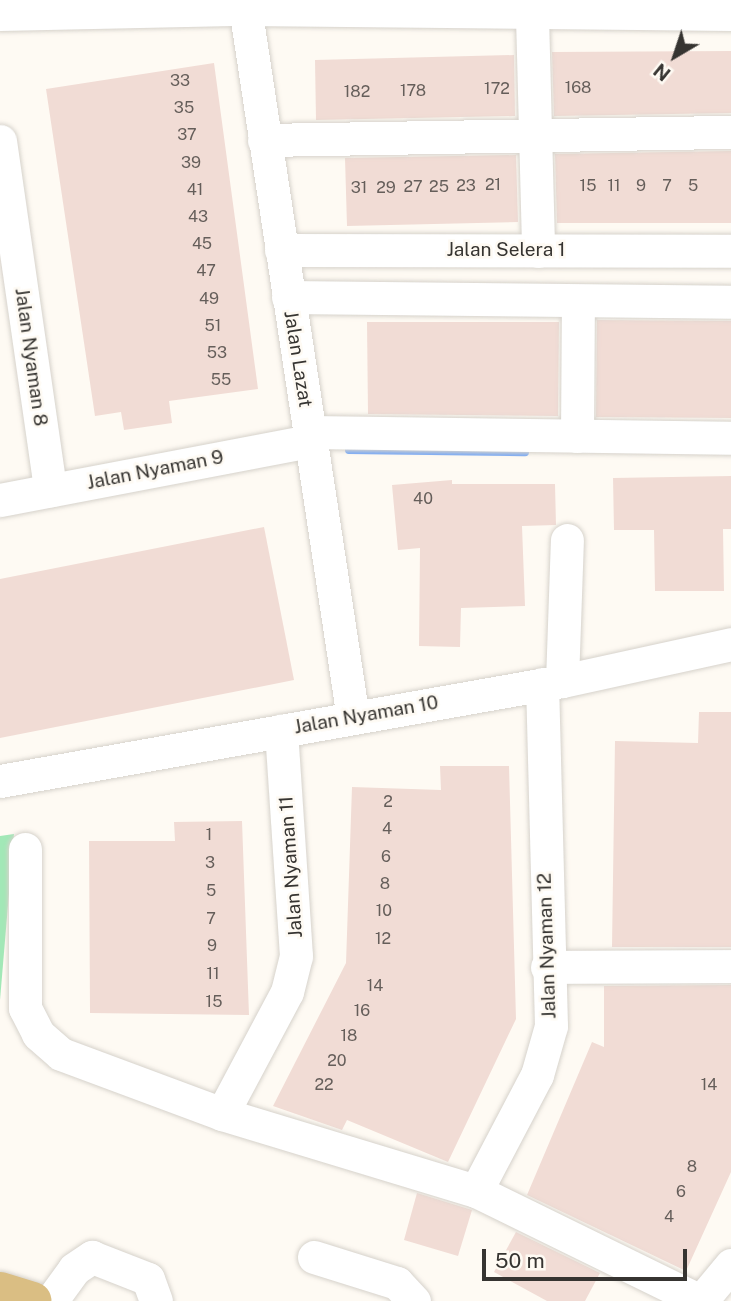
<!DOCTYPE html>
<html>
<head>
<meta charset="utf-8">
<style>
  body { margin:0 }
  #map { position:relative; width:731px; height:1301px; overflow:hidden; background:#fefaf3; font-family:"Public Sans",sans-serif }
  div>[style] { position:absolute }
  .green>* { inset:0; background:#a2e8b7 }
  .stream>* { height:8px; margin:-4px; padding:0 4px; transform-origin:4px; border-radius:4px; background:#78a9f7 }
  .building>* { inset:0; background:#f1dcd5 }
  .roads { filter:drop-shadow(0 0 2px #d6d2cb) drop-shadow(0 0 2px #d6d2cb) }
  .minor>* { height:33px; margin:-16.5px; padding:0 16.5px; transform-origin:16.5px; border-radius:16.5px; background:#fff }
  .major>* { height:38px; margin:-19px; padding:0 19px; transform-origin:19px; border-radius:19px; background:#dabe83 }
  span { translate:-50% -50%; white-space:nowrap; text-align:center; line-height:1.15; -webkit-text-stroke:5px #fefaf3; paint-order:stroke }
  .number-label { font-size:16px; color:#655e5a }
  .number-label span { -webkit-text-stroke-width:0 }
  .street-label { font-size:19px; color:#363431 }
  .north { position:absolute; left:640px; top:21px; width:70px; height:70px; -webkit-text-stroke:5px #fefaf3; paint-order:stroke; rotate:219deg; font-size:19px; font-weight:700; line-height:28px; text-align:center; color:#363431 }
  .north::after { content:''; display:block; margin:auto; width:24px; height:32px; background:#363431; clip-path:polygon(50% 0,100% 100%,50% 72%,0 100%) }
  .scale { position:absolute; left:482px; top:1249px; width:205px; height:32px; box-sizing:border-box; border:4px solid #363431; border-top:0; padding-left:9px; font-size:21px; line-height:24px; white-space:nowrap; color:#363431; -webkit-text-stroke:5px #fefaf3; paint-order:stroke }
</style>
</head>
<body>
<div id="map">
  <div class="green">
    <div style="clip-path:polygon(14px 834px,0 1000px,0 836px)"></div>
  </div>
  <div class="stream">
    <div style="left:349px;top:450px;width:176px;rotate:0.7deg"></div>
  </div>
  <div class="building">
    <div style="clip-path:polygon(731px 51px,731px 113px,554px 116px,552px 52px)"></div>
    <div style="clip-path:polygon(514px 55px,515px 116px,316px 120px,315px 60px)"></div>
    <div style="clip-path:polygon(214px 63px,258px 389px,169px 401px,172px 423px,124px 430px,121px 412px,95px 416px,46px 89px)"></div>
    <div style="clip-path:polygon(731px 151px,731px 223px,557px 223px,555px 154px)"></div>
    <div style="clip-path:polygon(516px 155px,518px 222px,347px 226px,345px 158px)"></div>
    <div style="clip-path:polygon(597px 320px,731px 321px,731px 418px,596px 417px)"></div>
    <div style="clip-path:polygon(367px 322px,559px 322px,558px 416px,368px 414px)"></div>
    <div style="clip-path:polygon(731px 476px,731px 529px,723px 529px,724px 591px,655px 591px,654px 530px,614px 530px,613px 478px)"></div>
    <div style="clip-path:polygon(452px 480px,452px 484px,555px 484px,556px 525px,522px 526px,525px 606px,461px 608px,460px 647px,419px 646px,420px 548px,398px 550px,392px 485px)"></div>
    <div style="clip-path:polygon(264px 527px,294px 680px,0 738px,0 579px)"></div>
    <div style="clip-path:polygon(699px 712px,731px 712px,731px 947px,612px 947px,615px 741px,698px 743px)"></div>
    <div style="clip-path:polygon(440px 766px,509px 766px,516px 1019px,448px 1162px,347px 1120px,342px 1130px,273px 1106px,346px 963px,352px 787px,441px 790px)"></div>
    <div style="clip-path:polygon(242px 821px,249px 1015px,90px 1013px,89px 841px,175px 841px,174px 822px)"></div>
    <div style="clip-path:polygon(731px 985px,731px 1172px,686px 1271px,527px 1195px,592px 1042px,604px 1047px,604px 986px)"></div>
    <div style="clip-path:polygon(417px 1193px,472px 1210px,458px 1256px,404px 1240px)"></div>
    <div style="clip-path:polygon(516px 1232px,600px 1273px,585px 1301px,547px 1301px,494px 1272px)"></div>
  </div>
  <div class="roads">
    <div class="minor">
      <div style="left:244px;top:0;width:726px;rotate:81.37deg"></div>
      <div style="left:0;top:14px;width:245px;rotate:-1.2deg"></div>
      <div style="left:245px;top:9px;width:486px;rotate:0.6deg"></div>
      <div style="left:532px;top:16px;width:235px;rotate:88.5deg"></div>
      <div style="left:264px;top:140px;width:467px;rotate:-1deg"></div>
      <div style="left:0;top:141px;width:353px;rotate:81.8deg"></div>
      <div style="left:281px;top:250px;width:450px;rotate:0.1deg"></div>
      <div style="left:288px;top:297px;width:443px;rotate:0.6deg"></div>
      <div style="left:309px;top:432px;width:422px;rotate:0.8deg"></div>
      <div style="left:577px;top:436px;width:135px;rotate:-89.6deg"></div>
      <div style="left:0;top:500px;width:316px;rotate:-10.8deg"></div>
      <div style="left:562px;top:681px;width:141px;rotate:-88deg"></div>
      <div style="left:0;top:781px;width:571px;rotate:-10.09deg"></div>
      <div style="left:562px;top:681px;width:173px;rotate:-12.3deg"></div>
      <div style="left:25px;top:849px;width:159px;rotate:90deg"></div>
      <div style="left:25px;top:1008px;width:29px;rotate:63deg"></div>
      <div style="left:38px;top:1034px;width:30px;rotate:41deg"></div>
      <div style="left:61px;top:1054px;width:172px;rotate:20.4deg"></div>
      <div style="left:222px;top:1114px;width:265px;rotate:16.9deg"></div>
      <div style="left:476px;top:1191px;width:250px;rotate:26.1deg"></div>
      <div style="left:547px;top:967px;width:184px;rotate:-0.3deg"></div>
      <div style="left:222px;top:1114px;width:138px;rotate:-62deg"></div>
      <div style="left:287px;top:992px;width:37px;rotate:-76deg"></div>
      <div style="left:296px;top:956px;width:226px;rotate:-93.8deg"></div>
      <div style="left:476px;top:1191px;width:131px;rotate:-62.3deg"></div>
      <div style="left:537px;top:1075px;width:51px;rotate:-74.1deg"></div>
      <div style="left:551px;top:1026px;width:342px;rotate:-91.5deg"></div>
      <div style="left:314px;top:1257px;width:87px;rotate:17.4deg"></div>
      <div style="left:397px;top:1283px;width:25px;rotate:47deg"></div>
      <div style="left:51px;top:1301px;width:39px;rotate:-54deg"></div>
      <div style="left:74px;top:1269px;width:22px;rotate:-34deg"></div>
      <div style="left:92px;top:1257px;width:60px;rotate:21.4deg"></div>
      <div style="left:148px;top:1279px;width:23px;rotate:70deg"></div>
      <div style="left:701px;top:1301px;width:47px;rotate:-50.2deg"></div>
    </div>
    <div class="major">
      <div style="left:0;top:1291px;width:34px;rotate:17deg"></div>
    </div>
  </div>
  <div class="number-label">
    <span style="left:180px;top:81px">33</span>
    <span style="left:578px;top:88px">168</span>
    <span style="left:497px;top:89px">172</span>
    <span style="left:413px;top:91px">178</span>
    <span style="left:357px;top:92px">182</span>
    <span style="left:184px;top:108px">35</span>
    <span style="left:187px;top:135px">37</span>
    <span style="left:191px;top:163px">39</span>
    <span style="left:493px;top:185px">21</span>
    <span style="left:466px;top:186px">23</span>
    <span style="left:588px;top:186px">15</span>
    <span style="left:614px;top:186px">11</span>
    <span style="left:641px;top:186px">9</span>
    <span style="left:667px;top:186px">7</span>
    <span style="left:693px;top:186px">5</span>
    <span style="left:413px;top:187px">27</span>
    <span style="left:439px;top:187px">25</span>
    <span style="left:359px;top:188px">31</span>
    <span style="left:386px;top:188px">29</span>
    <span style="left:195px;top:190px">41</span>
    <span style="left:198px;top:217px">43</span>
    <span style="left:202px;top:244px">45</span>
    <span style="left:206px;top:271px">47</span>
    <span style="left:209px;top:299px">49</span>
    <span style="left:213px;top:326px">51</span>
    <span style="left:217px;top:353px">53</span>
    <span style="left:221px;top:380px">55</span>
    <span style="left:423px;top:499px">40</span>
    <span style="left:388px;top:802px">2</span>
    <span style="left:387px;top:829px">4</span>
    <span style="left:209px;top:835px">1</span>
    <span style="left:386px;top:857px">6</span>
    <span style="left:210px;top:863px">3</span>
    <span style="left:385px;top:884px">8</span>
    <span style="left:211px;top:891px">5</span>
    <span style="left:384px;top:911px">10</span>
    <span style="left:211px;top:919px">7</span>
    <span style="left:383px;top:939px">12</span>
    <span style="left:212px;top:946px">9</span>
    <span style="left:213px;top:974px">11</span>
    <span style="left:375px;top:986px">14</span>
    <span style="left:214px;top:1002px">15</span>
    <span style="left:362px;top:1011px">16</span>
    <span style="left:349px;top:1036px">18</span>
    <span style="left:337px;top:1061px">20</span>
    <span style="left:324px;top:1085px">22</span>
    <span style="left:709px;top:1085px">14</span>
    <span style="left:692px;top:1167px">8</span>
    <span style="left:681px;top:1192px">6</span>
    <span style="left:669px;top:1217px">4</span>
  </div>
  <div class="street-label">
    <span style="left:506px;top:250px">Jalan Selera 1</span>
    <span style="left:31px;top:357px;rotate:82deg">Jalan Nyaman 8</span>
    <span style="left:298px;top:359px;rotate:81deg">Jalan Lazat</span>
    <span style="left:155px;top:470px;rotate:-11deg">Jalan Nyaman 9</span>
    <span style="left:366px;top:715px;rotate:-10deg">Jalan Nyaman 10</span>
    <span style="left:291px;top:867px;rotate:-94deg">Jalan Nyaman 11</span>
    <span style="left:547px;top:946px;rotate:-92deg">Jalan Nyaman 12</span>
  </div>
  <div class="north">N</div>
  <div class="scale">50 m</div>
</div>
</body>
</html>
